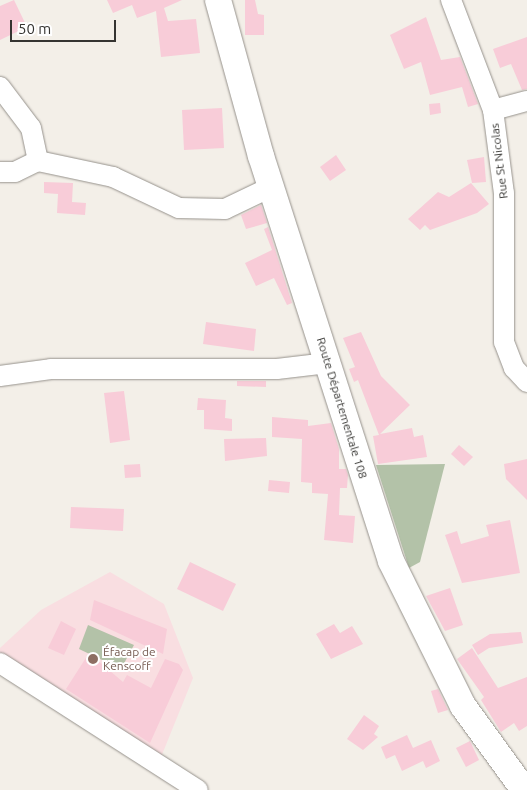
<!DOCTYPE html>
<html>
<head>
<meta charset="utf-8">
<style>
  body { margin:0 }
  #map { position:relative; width:527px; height:790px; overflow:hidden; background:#f3efe8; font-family:Ubuntu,sans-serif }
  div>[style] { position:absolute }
  .education>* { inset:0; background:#f9dee1 }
  .green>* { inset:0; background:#b3c2a8 }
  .building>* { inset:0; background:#f8ccd8 }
  .roads { filter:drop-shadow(0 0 1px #96928c) drop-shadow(0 0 1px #96928c) }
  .minor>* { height:20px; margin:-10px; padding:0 10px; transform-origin:10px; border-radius:10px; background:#fff }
  .major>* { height:26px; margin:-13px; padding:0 13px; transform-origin:13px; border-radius:13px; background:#fff }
  .dots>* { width:14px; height:14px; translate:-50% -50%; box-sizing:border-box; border:2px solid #fff; border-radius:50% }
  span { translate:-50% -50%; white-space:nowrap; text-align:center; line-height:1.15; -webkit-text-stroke:4px #fff; paint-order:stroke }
  .street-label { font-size:12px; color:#353431 }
  .education-label { font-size:12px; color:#785e54 }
  .left { translate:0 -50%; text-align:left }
  .scale { position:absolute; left:10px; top:20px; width:106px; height:22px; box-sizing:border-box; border:2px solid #353431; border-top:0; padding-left:6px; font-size:15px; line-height:18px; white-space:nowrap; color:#353431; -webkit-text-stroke:4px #fff; paint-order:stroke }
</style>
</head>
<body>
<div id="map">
  <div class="education">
    <div style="clip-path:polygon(110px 572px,164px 604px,193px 678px,157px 767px,0 670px,0 648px,41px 610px)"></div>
  </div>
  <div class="green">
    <div style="clip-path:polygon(445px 464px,420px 562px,409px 568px,376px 465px)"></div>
    <div style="clip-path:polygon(88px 625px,134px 645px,121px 669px,79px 649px)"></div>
  </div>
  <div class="building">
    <div style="clip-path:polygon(14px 0,27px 27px,0 40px,0 6px)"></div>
    <div style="clip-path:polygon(107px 0,182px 0,164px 8px,168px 21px,196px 19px,200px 53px,161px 57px,156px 11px,137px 18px,132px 5px,113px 13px)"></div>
    <div style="clip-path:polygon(245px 0,255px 0,258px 14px,264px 15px,264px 35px,245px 35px)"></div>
    <div style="clip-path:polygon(426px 17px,441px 60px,460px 57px,478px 104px,468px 107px,462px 87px,430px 95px,421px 62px,404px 69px,390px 35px)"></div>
    <div style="clip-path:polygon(527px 37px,527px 89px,522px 90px,511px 64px,500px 68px,493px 49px)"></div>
    <div style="clip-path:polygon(440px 103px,441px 113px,430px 115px,429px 104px)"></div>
    <div style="clip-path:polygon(222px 108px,224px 148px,184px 150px,182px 110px)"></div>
    <div style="clip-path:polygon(336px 155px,346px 170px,330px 181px,320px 167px)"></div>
    <div style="clip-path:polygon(484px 157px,486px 182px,472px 183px,467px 160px)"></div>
    <div style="clip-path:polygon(44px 182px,73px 183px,72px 202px,86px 203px,85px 215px,57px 213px,58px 194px,44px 193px)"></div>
    <div style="clip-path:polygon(471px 183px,489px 204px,477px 213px,430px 230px,425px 225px,420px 230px,408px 219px,438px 192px,449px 197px)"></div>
    <div style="clip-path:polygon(261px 205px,267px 223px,246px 229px,241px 215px)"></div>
    <div style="clip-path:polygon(268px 227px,292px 303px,287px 305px,274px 278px,256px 286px,245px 263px,272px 250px,264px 229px)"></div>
    <div style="clip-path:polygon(206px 322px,256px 329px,254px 351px,203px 344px)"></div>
    <div style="clip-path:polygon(361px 332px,381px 376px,410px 405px,380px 434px,412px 428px,414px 437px,423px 435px,427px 457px,378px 464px,373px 436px,379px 435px,358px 380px,354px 382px,349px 369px,355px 367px,343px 338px)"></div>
    <div style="clip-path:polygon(237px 381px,266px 381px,266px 387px,237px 386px)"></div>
    <div style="clip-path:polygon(124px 391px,130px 440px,110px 443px,104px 393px)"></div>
    <div style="clip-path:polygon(198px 398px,226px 400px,225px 418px,232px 419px,232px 431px,204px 429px,204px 410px,197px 410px)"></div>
    <div style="clip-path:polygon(272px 417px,308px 420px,308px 426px,331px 423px,339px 449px,339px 469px,346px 469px,348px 475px,347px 488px,340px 488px,339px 515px,355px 516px,353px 543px,324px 540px,328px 494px,312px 493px,312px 483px,301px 482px,302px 439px,272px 437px)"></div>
    <div style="clip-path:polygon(266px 438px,267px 456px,225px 461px,224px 439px)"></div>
    <div style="clip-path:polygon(459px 445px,473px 457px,464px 466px,451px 454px)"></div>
    <div style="clip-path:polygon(527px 459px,527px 500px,506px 479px,504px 464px)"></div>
    <div style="clip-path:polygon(140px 464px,141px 477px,125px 478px,124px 465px)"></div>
    <div style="clip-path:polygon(269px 480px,290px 482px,289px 493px,268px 491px)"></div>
    <div style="clip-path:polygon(71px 507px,124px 509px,123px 531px,70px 528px)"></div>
    <div style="clip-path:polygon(510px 520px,520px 573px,462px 583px,445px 535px,457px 531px,461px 544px,489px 536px,486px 525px)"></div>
    <div style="clip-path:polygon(190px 562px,236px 584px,223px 611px,177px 589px)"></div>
    <div style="clip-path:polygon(450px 588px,463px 625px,445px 631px,426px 596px)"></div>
    <div style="clip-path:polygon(94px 600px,167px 629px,163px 654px,90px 620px)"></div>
    <div style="clip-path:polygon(61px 621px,76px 629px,64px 655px,48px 648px)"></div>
    <div style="clip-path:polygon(334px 624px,340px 633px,352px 626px,363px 644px,331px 659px,316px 634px)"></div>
    <div style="clip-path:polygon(521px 632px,523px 643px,489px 648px,478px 655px,472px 645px,490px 634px)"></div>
    <div style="clip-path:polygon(472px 648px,498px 688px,527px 677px,527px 726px,519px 731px,514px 723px,501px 732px,481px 700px,484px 697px,457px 659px)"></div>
    <div style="clip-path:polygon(89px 653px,123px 682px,127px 675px,151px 688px,165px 659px,179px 664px,183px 670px,150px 743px,66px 689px)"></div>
    <div style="clip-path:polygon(438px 689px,448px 710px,438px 713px,431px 691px)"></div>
    <div style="clip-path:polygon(364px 715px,379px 726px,374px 734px,378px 737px,363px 750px,347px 739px)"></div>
    <div style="clip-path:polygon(407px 735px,413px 748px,431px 740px,440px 761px,426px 768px,423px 761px,402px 771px,395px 755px,386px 759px,381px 747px)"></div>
    <div style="clip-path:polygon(470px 741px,479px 760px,466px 767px,456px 748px)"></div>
  </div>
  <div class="roads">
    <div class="minor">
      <div style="left:451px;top:0;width:118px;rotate:69.1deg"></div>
      <div style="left:493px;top:110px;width:84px;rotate:82.5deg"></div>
      <div style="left:504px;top:193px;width:149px;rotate:90deg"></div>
      <div style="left:504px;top:342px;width:28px;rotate:69deg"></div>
      <div style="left:514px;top:368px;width:19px;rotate:47deg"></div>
      <div style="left:0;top:87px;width:51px;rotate:52.9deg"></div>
      <div style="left:31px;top:128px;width:34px;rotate:78deg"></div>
      <div style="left:493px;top:110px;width:35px;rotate:-15deg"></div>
      <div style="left:0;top:172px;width:15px"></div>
      <div style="left:15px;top:172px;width:25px;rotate:-26deg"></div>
      <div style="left:38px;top:161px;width:77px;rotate:12deg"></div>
      <div style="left:113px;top:177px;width:73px;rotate:25.2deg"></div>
      <div style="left:179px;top:208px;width:46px;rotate:1.2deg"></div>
      <div style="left:225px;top:209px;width:51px;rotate:-25.6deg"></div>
      <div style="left:0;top:376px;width:51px;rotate:-7.8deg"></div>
      <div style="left:51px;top:369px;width:226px"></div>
      <div style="left:277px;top:369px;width:51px;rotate:-6.7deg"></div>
      <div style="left:0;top:663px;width:235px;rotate:32.7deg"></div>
    </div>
    <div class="major">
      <div style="left:218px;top:0;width:162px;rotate:74.6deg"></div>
      <div style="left:261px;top:156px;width:425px;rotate:72.2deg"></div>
      <div style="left:391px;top:561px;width:162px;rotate:63.6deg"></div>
      <div style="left:463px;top:706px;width:104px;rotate:54deg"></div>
    </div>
  </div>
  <div class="dots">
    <div style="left:93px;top:659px;background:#8d6e63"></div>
  </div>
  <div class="street-label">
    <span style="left:499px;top:161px;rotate:-97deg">Rue St Nicolas</span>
    <span style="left:342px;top:408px;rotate:73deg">Route Départementale 108</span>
  </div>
  <div class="education-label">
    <span class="left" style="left:103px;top:659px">Éfacap de<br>Kenscoff</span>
  </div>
  <div class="scale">50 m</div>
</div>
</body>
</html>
